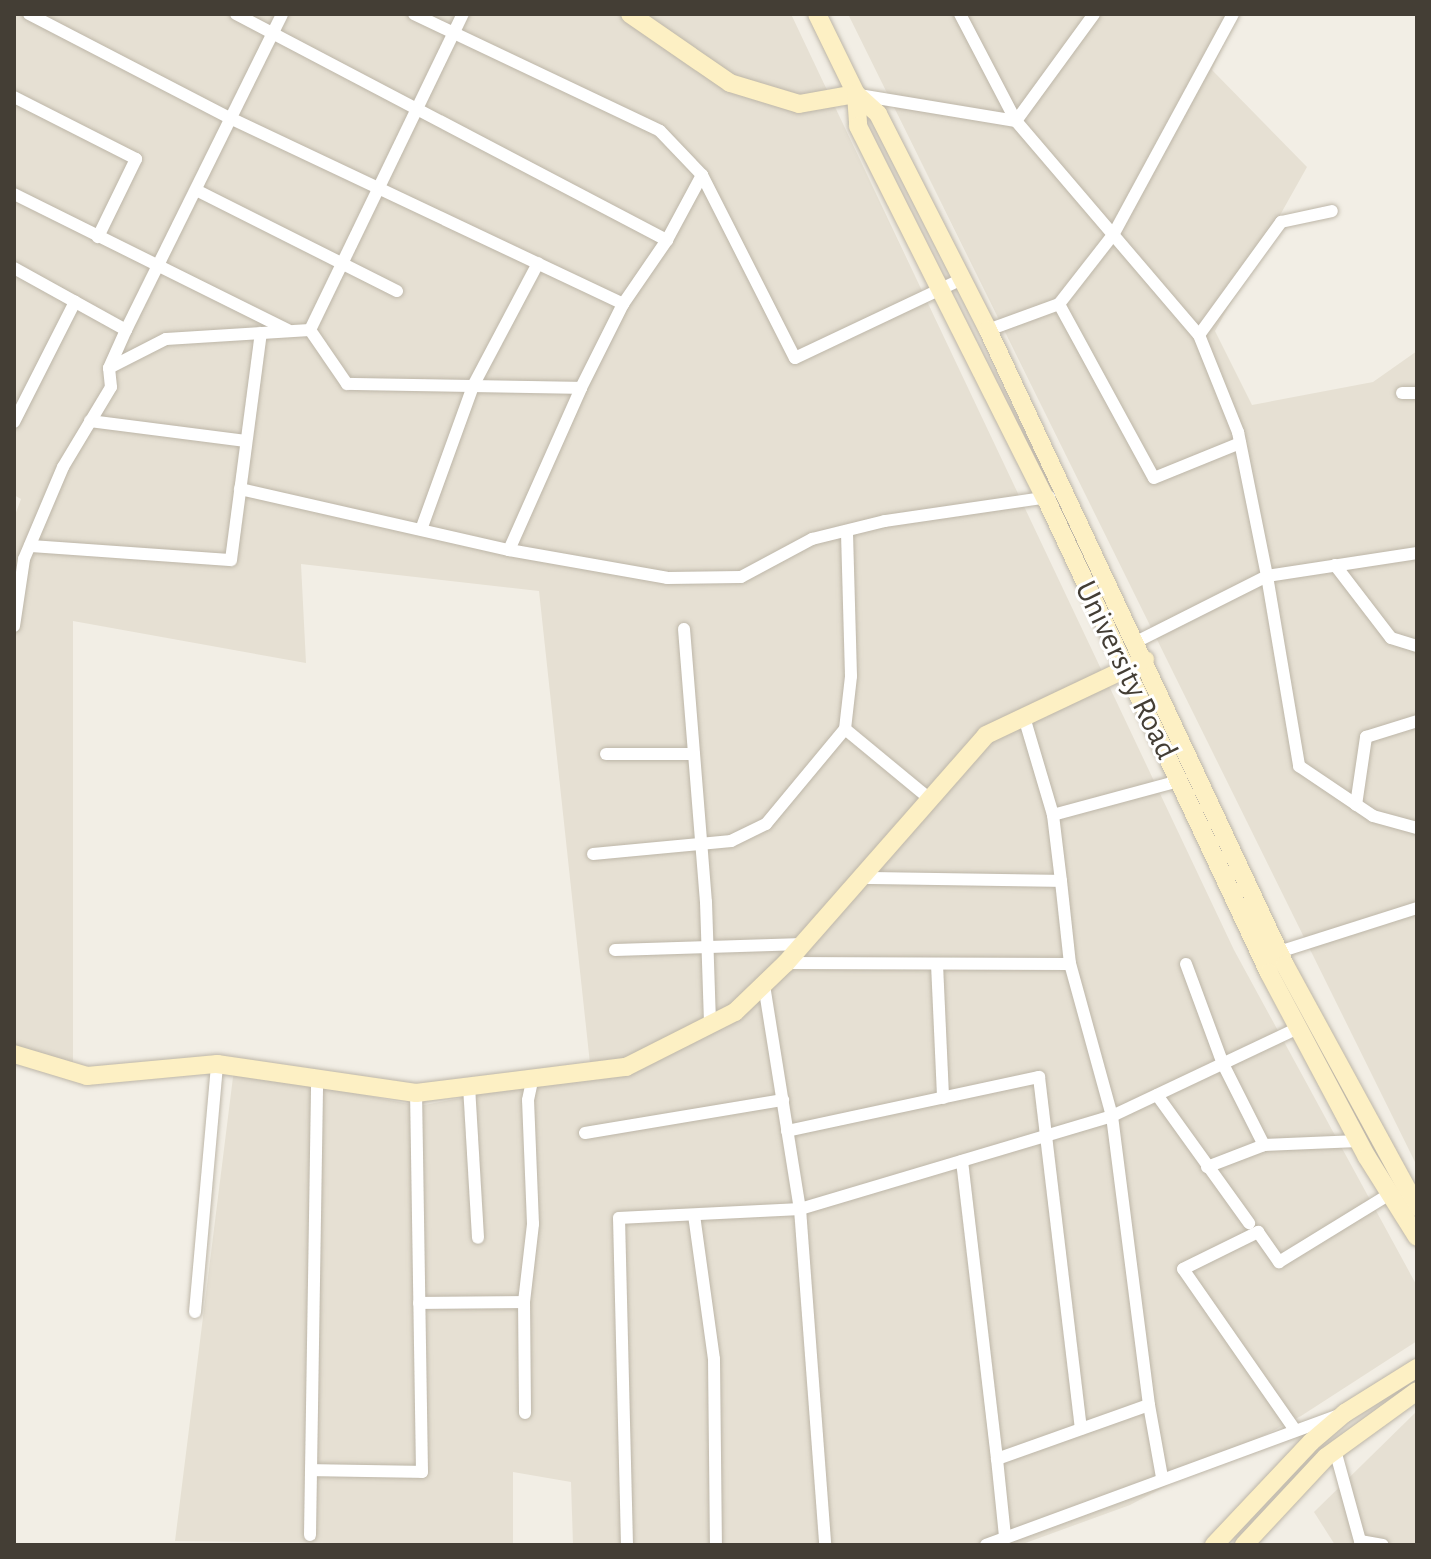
<!DOCTYPE html>
<html>
<head>
<meta charset="utf-8">
<style>
  body { margin:0 }
  #map { position:relative; width:1431px; height:1559px; overflow:hidden; background:#f2eee5; font-family:"Alegreya Sans",sans-serif }
  div>[style] { position:absolute }
  .residential>* { inset:0; background:#e6e0d3 }
  .roads { filter:drop-shadow(0 0 2px #bdb6a8) drop-shadow(0 0 2px #bdb6a8) }
  .street>* { height:12px; margin:-6px; padding:0 6px; transform-origin:6px; border-radius:6px; background:#fff }
  .secondary>* { height:18px; margin:-9px; padding:0 9px; transform-origin:9px; border-radius:9px; background:#fdf0c4 }
  span { translate:-50% -50%; white-space:nowrap; text-align:center; line-height:1.15; -webkit-text-stroke:6px #fff; paint-order:stroke }
  .street-label { font-size:32px; color:#443e35 }
  .frame { position:absolute; inset:0; border:16px solid #443e35; pointer-events:none }
</style>
</head>
<body>
<div id="map">
  <div class="residential">
    <div style="clip-path:polygon(14px 14px,791px 14px,1234px 950px,1417px 1286px,1417px 1341px,1301px 1416px,1130px 1505px,1020px 1545px,573px 1545px,571px 1482px,513px 1472px,513px 1545px,175px 1541px,234px 1069px,419px 1106px,591px 1073px,539px 591px,301px 564px,306px 663px,73px 621px,73px 1068px,14px 1063px,14px 518px,21px 499px,14px 495px)"></div>
    <div style="clip-path:polygon(848px 14px,1237px 14px,1212px 70px,1307px 167px,1215px 331px,1252px 405px,1373px 382px,1417px 351px,1417px 1166px)"></div>
    <div style="clip-path:polygon(1417px 1411px,1417px 1545px,1335px 1545px,1314px 1512px)"></div>
  </div>
  <div class="roads">
    <div class="street">
      <div style="left:29px;top:14px;width:226px;rotate:27.4deg"></div>
      <div style="left:230px;top:118px;width:435px;rotate:25.3deg"></div>
      <div style="left:623px;top:304px;width:94px;rotate:116.6deg"></div>
      <div style="left:581px;top:388px;width:234px;rotate:-179deg"></div>
      <div style="left:347px;top:384px;width:65px;rotate:-124.4deg"></div>
      <div style="left:236px;top:14px;width:487px;rotate:27.7deg"></div>
      <div style="left:667px;top:240px;width:78px;rotate:124.5deg"></div>
      <div style="left:414px;top:14px;width:272px;rotate:25.4deg"></div>
      <div style="left:660px;top:131px;width:61px;rotate:46.3deg"></div>
      <div style="left:960px;top:14px;width:121px;rotate:62.4deg"></div>
      <div style="left:1016px;top:121px;width:132px;rotate:-53.9deg"></div>
      <div style="left:859px;top:95px;width:159px;rotate:9.4deg"></div>
      <div style="left:1016px;top:121px;width:282px;rotate:49.5deg"></div>
      <div style="left:1199px;top:335px;width:105px;rotate:68.1deg"></div>
      <div style="left:1238px;top:432px;width:147px;rotate:78.6deg"></div>
      <div style="left:1267px;top:576px;width:152px;rotate:-8.7deg"></div>
      <div style="left:14px;top:97px;width:137px;rotate:26.9deg"></div>
      <div style="left:136px;top:159px;width:87px;rotate:116deg"></div>
      <div style="left:196px;top:190px;width:225px;rotate:26.7deg"></div>
      <div style="left:14px;top:194px;width:306px;rotate:26.4deg"></div>
      <div style="left:667px;top:240px;width:74px;rotate:-61.7deg"></div>
      <div style="left:702px;top:175px;width:205px;rotate:63.1deg"></div>
      <div style="left:795px;top:358px;width:185px;rotate:-25.3deg"></div>
      <div style="left:14px;top:268px;width:128px;rotate:29deg"></div>
      <div style="left:1059px;top:304px;width:198px;rotate:61.4deg"></div>
      <div style="left:1154px;top:478px;width:93px;rotate:-22.1deg"></div>
      <div style="left:988px;top:330px;width:76px;rotate:-20.1deg"></div>
      <div style="left:1059px;top:304px;width:88px;rotate:-52deg"></div>
      <div style="left:1113px;top:235px;width:251px;rotate:-61.5deg"></div>
      <div style="left:1199px;top:335px;width:140px;rotate:-54deg"></div>
      <div style="left:1281px;top:222px;width:52px;rotate:-12.2deg"></div>
      <div style="left:109px;top:368px;width:64px;rotate:-27deg"></div>
      <div style="left:166px;top:339px;width:144px;rotate:-3.6deg"></div>
      <div style="left:310px;top:330px;width:351px;rotate:-64.2deg"></div>
      <div style="left:1402px;top:393px;width:15px"></div>
      <div style="left:90px;top:421px;width:157px;rotate:7.3deg"></div>
      <div style="left:14px;top:422px;width:135px;rotate:-63.1deg"></div>
      <div style="left:240px;top:489px;width:276px;rotate:12.8deg"></div>
      <div style="left:509px;top:550px;width:177px;rotate:-66deg"></div>
      <div style="left:422px;top:527px;width:150px;rotate:-70.1deg"></div>
      <div style="left:473px;top:386px;width:139px;rotate:-62.1deg"></div>
      <div style="left:30px;top:546px;width:201px;rotate:4deg"></div>
      <div style="left:231px;top:560px;width:229px;rotate:-82.5deg"></div>
      <div style="left:509px;top:550px;width:160px;rotate:10deg"></div>
      <div style="left:667px;top:578px;width:74px;rotate:-0.8deg"></div>
      <div style="left:741px;top:577px;width:81px;rotate:-28.2deg"></div>
      <div style="left:812px;top:539px;width:75px;rotate:-13.9deg"></div>
      <div style="left:885px;top:521px;width:166px;rotate:-8.3deg"></div>
      <div style="left:1335px;top:565px;width:92px;rotate:52.5deg"></div>
      <div style="left:1391px;top:638px;width:27px;rotate:17deg"></div>
      <div style="left:14px;top:626px;width:68px;rotate:-81.5deg"></div>
      <div style="left:24px;top:559px;width:100px;rotate:-67deg"></div>
      <div style="left:63px;top:467px;width:93px;rotate:-59deg"></div>
      <div style="left:111px;top:387px;width:19px;rotate:-96deg"></div>
      <div style="left:109px;top:368px;width:42px;rotate:-65.9deg"></div>
      <div style="left:126px;top:330px;width:352px;rotate:-63.7deg"></div>
      <div style="left:684px;top:629px;width:274px;rotate:85.4deg"></div>
      <div style="left:706px;top:902px;width:123px;rotate:88.1deg"></div>
      <div style="left:1136px;top:642px;width:147px;rotate:-26.7deg"></div>
      <div style="left:1267px;top:576px;width:193px;rotate:80.4deg"></div>
      <div style="left:1299px;top:766px;width:89px;rotate:34deg"></div>
      <div style="left:1373px;top:816px;width:46px;rotate:15.3deg"></div>
      <div style="left:1024px;top:717px;width:102px;rotate:73.5deg"></div>
      <div style="left:1053px;top:815px;width:66px;rotate:83.1deg"></div>
      <div style="left:845px;top:729px;width:110px;rotate:39.5deg"></div>
      <div style="left:606px;top:754px;width:88px"></div>
      <div style="left:1356px;top:805px;width:69px;rotate:-81.6deg"></div>
      <div style="left:1366px;top:737px;width:53px;rotate:-17.4deg"></div>
      <div style="left:1053px;top:815px;width:131px;rotate:-15.1deg"></div>
      <div style="left:593px;top:854px;width:139px;rotate:-5.4deg"></div>
      <div style="left:731px;top:841px;width:39px;rotate:-26deg"></div>
      <div style="left:766px;top:824px;width:124px;rotate:-50.3deg"></div>
      <div style="left:845px;top:729px;width:53px;rotate:-83.5deg"></div>
      <div style="left:851px;top:676px;width:145px;rotate:-91.6deg"></div>
      <div style="left:615px;top:950px;width:188px;rotate:-1.8deg"></div>
      <div style="left:1279px;top:952px;width:145px;rotate:-17.7deg"></div>
      <div style="left:786px;top:963px;width:284px;rotate:0.2deg"></div>
      <div style="left:1070px;top:964px;width:83px;rotate:-96.2deg"></div>
      <div style="left:1061px;top:881px;width:200px;rotate:-179.1deg"></div>
      <div style="left:937px;top:964px;width:134px;rotate:87.4deg"></div>
      <div style="left:1186px;top:964px;width:107px;rotate:69.7deg"></div>
      <div style="left:1223px;top:1064px;width:91px;rotate:63.2deg"></div>
      <div style="left:764px;top:985px;width:227px;rotate:80.9deg"></div>
      <div style="left:800px;top:1209px;width:337px;rotate:85.7deg"></div>
      <div style="left:469px;top:1086px;width:152px;rotate:86.6deg"></div>
      <div style="left:1157px;top:1095px;width:158px;rotate:54.3deg"></div>
      <div style="left:787px;top:1131px;width:258px;rotate:-12.1deg"></div>
      <div style="left:1039px;top:1077px;width:354px;rotate:83.2deg"></div>
      <div style="left:585px;top:1133px;width:201px;rotate:-9.5deg"></div>
      <div style="left:962px;top:1161px;width:300px;rotate:83.3deg"></div>
      <div style="left:997px;top:1459px;width:161px;rotate:-19.6deg"></div>
      <div style="left:1149px;top:1405px;width:291px;rotate:-97.3deg"></div>
      <div style="left:1112px;top:1116px;width:158px;rotate:-105.4deg"></div>
      <div style="left:1207px;top:1167px;width:61px;rotate:-21.1deg"></div>
      <div style="left:1264px;top:1145px;width:94px;rotate:-2.4deg"></div>
      <div style="left:694px;top:1215px;width:145px;rotate:82.1deg"></div>
      <div style="left:714px;top:1359px;width:186px;rotate:89.4deg"></div>
      <div style="left:419px;top:1303px;width:105px;rotate:-0.5deg"></div>
      <div style="left:195px;top:1312px;width:249px;rotate:-84.9deg"></div>
      <div style="left:1149px;top:1405px;width:73px;rotate:79.8deg"></div>
      <div style="left:525px;top:1413px;width:111px;rotate:-90.5deg"></div>
      <div style="left:524px;top:1302px;width:79px;rotate:-83.4deg"></div>
      <div style="left:533px;top:1224px;width:124px;rotate:-92.3deg"></div>
      <div style="left:528px;top:1100px;width:24px;rotate:-78deg"></div>
      <div style="left:1295px;top:1430px;width:196px;rotate:-124.8deg"></div>
      <div style="left:1183px;top:1269px;width:84px;rotate:-26.3deg"></div>
      <div style="left:1258px;top:1232px;width:37px;rotate:55deg"></div>
      <div style="left:1279px;top:1262px;width:128px;rotate:-31.6deg"></div>
      <div style="left:1335px;top:1450px;width:94px;rotate:74.6deg"></div>
      <div style="left:1360px;top:1541px;width:23px;rotate:10deg"></div>
      <div style="left:997px;top:1459px;width:77px;rotate:84.1deg"></div>
      <div style="left:311px;top:1470px;width:111px;rotate:1deg"></div>
      <div style="left:422px;top:1472px;width:379px;rotate:-90.9deg"></div>
      <div style="left:310px;top:1535px;width:456px;rotate:-89.1deg"></div>
      <div style="left:627px;top:1545px;width:327px;rotate:-91.4deg"></div>
      <div style="left:619px;top:1218px;width:181px;rotate:-2.8deg"></div>
      <div style="left:800px;top:1209px;width:326px;rotate:-16.6deg"></div>
      <div style="left:1112px;top:1116px;width:206px;rotate:-25.3deg"></div>
      <div style="left:986px;top:1545px;width:373px;rotate:-20.2deg"></div>
    </div>
    <div class="secondary">
      <div style="left:630px;top:14px;width:121px;rotate:34.6deg"></div>
      <div style="left:730px;top:83px;width:72px;rotate:16.9deg"></div>
      <div style="left:799px;top:104px;width:58px;rotate:-10deg"></div>
      <div style="left:817px;top:14px;width:89px;rotate:64deg"></div>
      <div style="left:856px;top:94px;width:30px;rotate:42deg"></div>
      <div style="left:878px;top:114px;width:242px;rotate:63deg"></div>
      <div style="left:988px;top:330px;width:701px;rotate:64.93deg"></div>
      <div style="left:1285px;top:965px;width:276px;rotate:61.4deg"></div>
      <div style="left:856px;top:94px;width:32px;rotate:86deg"></div>
      <div style="left:858px;top:126px;width:418px;rotate:63.3deg"></div>
      <div style="left:1046px;top:499px;width:524px;rotate:64.8deg"></div>
      <div style="left:1269px;top:973px;width:208px;rotate:62deg"></div>
      <div style="left:1367px;top:1157px;width:94px;rotate:58deg"></div>
      <div style="left:14px;top:1054px;width:76px;rotate:16.8deg"></div>
      <div style="left:87px;top:1076px;width:131px;rotate:-5.3deg"></div>
      <div style="left:217px;top:1064px;width:201px;rotate:8.3deg"></div>
      <div style="left:416px;top:1093px;width:212px;rotate:-7.1deg"></div>
      <div style="left:626px;top:1067px;width:122px;rotate:-26.8deg"></div>
      <div style="left:735px;top:1012px;width:71px;rotate:-43.9deg"></div>
      <div style="left:786px;top:963px;width:303px;rotate:-48.7deg"></div>
      <div style="left:986px;top:735px;width:176px;rotate:-25.3deg"></div>
      <div style="left:1214px;top:1545px;width:141px;rotate:-46.7deg"></div>
      <div style="left:1311px;top:1442px;width:45px;rotate:-40.5deg"></div>
      <div style="left:1345px;top:1413px;width:85px;rotate:-32deg"></div>
      <div style="left:1244px;top:1545px;width:120px;rotate:-47deg"></div>
      <div style="left:1326px;top:1457px;width:112px;rotate:-36deg"></div>
    </div>
  </div>
  <div class="street-label">
    <span style="left:1126px;top:670px;rotate:64deg">University Road</span>
  </div>
  <div class="frame"></div>
</div>
</body>
</html>
